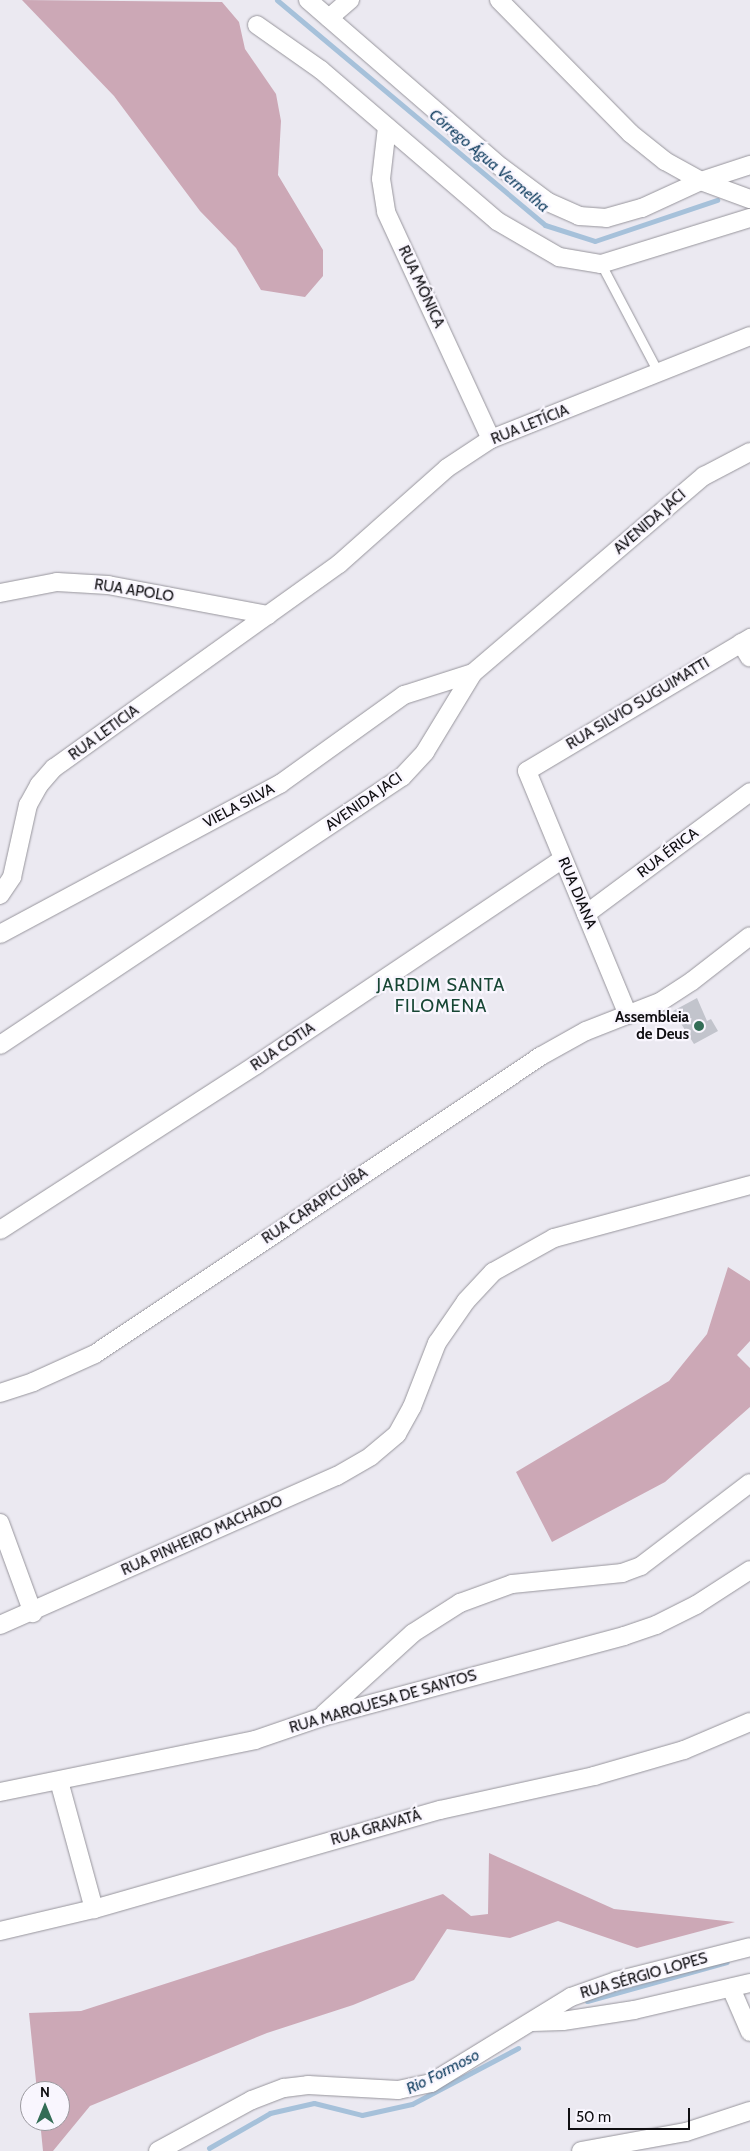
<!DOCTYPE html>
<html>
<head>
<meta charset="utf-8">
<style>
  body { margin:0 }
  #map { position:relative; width:750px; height:2151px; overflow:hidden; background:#ebe9f1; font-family:Cabin,sans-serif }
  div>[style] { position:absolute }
  .forest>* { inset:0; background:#cca8b6 }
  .stream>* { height:5px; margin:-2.5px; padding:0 2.5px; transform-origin:2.5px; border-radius:2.5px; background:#a6c1da }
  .building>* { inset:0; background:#c2c4cc }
  .roads { filter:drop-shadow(0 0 1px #97959c) drop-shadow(0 0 1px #97959c) }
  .lane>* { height:9px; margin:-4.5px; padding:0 4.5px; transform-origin:4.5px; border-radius:4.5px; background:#fff }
  .street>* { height:18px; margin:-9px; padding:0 9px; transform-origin:9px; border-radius:9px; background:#fff }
  .dots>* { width:14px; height:14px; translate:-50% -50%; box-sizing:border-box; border:2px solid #f9f6fe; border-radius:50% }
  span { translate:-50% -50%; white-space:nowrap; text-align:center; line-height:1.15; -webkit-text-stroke:4.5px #f9f6fe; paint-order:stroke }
  .street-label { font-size:15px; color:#0f0e11 }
  .poi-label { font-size:15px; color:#0f0e11; font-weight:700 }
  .right { translate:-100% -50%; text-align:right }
  .water-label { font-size:16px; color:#123f61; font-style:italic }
  .quarter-label { font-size:18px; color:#174634; letter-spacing:1px }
  .north { position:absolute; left:20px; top:2081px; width:50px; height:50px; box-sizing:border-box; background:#f9f6fe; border:1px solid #9b999f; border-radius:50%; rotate:0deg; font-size:14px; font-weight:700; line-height:20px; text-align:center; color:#0f0e11 }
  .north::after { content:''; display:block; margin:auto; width:18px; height:22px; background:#336d56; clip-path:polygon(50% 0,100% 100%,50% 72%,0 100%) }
  .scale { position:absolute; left:568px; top:2108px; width:122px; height:22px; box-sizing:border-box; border:2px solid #0f0e11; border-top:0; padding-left:6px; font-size:15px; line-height:18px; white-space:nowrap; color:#0f0e11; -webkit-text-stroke:4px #f9f6fe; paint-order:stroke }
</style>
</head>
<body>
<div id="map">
  <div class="forest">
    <div style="clip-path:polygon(22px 0,222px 2px,239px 22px,245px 49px,276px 94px,281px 121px,278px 175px,323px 250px,323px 276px,305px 297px,261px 290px,236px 248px,200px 211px,114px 96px)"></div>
    <div style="clip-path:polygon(728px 1267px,750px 1281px,750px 1341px,737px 1355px,750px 1368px,750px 1407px,665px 1482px,552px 1542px,516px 1472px,669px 1381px,707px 1334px)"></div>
    <div style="clip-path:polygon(489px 1853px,614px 1909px,735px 1922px,637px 1948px,558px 1921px,510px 1938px,447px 1929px,414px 1980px,353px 2005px,267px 2033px,90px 2106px,53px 2151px,43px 2151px,40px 2121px,60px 2121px,60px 2091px,37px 2091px,29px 2013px,81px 2011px,443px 1894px,471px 1916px,488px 1914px)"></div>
  </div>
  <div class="stream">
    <div style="left:277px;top:0;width:350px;rotate:40deg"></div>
    <div style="left:545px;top:225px;width:52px;rotate:17.7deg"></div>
    <div style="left:595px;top:241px;width:129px;rotate:-18.6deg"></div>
    <div style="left:587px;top:2001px;width:145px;rotate:-15.6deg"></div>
    <div style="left:209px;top:2148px;width:70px;rotate:-29.8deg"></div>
    <div style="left:270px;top:2113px;width:45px;rotate:-12.8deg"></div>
    <div style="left:314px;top:2103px;width:49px;rotate:14deg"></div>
    <div style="left:362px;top:2115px;width:51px;rotate:-12.4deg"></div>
    <div style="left:412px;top:2104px;width:120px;rotate:-27.8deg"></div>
  </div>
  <div class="building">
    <div style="clip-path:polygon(697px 998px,707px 1021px,711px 1019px,718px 1031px,694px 1044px,673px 1011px)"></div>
  </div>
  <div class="roads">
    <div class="lane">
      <div style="left:601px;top:264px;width:124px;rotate:62.2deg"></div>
    </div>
    <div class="street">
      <div style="left:308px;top:0;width:255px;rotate:40.9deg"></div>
      <div style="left:501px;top:167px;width:59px;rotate:36.7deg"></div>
      <div style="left:548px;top:202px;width:34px;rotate:24deg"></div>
      <div style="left:579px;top:216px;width:27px;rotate:4deg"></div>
      <div style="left:606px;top:218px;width:37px;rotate:-16deg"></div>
      <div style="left:642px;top:208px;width:65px;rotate:-24.6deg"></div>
      <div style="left:701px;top:181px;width:52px;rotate:-18.1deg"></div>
      <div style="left:499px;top:0;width:187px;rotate:45.4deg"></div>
      <div style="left:630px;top:133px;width:45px;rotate:38.7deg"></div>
      <div style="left:665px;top:161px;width:41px;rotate:29.1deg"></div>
      <div style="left:701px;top:181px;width:52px;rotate:20.2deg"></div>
      <div style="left:329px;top:18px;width:28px;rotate:-41deg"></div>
      <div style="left:257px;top:25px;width:78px;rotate:35.1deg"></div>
      <div style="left:321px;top:70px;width:232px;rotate:40.6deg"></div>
      <div style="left:497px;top:221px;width:72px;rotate:30.1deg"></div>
      <div style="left:559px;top:257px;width:43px;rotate:9.5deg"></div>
      <div style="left:601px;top:264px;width:156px;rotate:-17.2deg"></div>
      <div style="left:387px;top:127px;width:52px;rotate:96.6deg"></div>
      <div style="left:381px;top:179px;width:33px;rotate:81deg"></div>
      <div style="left:386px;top:212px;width:250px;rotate:65.2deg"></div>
      <div style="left:0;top:593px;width:58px;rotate:-10.9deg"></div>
      <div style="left:57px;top:582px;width:51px;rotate:3.4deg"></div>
      <div style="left:108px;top:585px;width:163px;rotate:10.6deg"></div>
      <div style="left:741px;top:643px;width:17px;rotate:59deg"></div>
      <div style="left:0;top:895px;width:22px;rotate:-56deg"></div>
      <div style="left:12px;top:877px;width:74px;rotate:-77.5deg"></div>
      <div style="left:28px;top:805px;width:23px;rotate:-61deg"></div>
      <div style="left:39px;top:785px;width:23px;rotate:-49deg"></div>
      <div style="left:54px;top:768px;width:350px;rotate:-35.6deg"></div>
      <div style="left:339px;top:564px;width:144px;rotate:-41.6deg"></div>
      <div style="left:447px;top:468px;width:53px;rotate:-33.4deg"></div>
      <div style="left:491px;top:439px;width:279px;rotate:-21.7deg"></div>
      <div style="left:586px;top:914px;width:204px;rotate:-36.6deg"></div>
      <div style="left:0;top:934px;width:318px;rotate:-28.2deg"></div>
      <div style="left:280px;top:784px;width:153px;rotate:-35.7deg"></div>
      <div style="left:404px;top:695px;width:72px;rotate:-17.7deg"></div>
      <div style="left:628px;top:1015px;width:264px;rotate:-112.5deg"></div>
      <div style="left:527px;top:771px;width:260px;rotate:-30.8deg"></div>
      <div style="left:0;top:1045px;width:483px;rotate:-33.7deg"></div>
      <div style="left:402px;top:777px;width:34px;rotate:-47deg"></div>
      <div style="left:425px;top:752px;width:92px;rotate:-58.7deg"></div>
      <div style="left:473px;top:673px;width:304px;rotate:-40.5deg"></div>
      <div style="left:704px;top:476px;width:52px;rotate:-27.6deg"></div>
      <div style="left:0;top:1230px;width:305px;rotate:-32.8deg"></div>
      <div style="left:256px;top:1065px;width:369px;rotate:-33.9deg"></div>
      <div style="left:0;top:1393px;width:35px;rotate:-18deg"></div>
      <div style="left:33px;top:1382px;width:68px;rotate:-24.3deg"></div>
      <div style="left:95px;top:1354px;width:536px;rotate:-33.75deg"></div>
      <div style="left:541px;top:1056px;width:51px;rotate:-29.1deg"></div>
      <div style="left:586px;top:1031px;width:79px;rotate:-21.4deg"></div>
      <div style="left:660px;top:1002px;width:38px;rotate:-33deg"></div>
      <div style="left:692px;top:981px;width:73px;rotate:-37.8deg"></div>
      <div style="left:0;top:1523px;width:96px;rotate:69.9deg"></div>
      <div style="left:0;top:1625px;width:368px;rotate:-23.9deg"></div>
      <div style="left:337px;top:1476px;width:39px;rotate:-30deg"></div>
      <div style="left:371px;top:1456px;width:34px;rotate:-40deg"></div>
      <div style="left:397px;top:1434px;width:31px;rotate:-61deg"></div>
      <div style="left:412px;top:1407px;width:69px;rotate:-68.7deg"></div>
      <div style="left:437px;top:1343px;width:51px;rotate:-55.4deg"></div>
      <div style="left:466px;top:1301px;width:40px;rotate:-47deg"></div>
      <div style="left:493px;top:1272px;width:70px;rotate:-29.1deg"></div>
      <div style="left:554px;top:1238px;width:203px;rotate:-15.1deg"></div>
      <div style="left:324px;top:1714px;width:120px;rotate:-42.3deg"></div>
      <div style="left:413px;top:1633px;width:56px;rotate:-32.6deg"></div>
      <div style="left:460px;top:1603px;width:55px;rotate:-20.1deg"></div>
      <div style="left:512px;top:1584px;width:111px;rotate:-5.7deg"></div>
      <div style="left:622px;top:1573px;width:20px;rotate:-20deg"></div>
      <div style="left:641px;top:1566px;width:137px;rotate:-37.3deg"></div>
      <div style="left:59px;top:1781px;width:133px;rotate:74.7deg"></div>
      <div style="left:0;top:1792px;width:260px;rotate:-11.5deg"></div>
      <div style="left:255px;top:1740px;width:71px;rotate:-18.9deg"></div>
      <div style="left:322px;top:1717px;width:313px;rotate:-15deg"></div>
      <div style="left:624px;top:1636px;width:34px;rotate:-19deg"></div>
      <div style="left:656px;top:1625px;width:45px;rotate:-26.6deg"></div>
      <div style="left:696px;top:1605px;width:64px;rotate:-32.9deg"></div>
      <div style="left:0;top:1931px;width:97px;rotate:-13.2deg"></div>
      <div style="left:94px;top:1909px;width:360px;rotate:-16deg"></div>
      <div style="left:440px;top:1810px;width:158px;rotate:-12.4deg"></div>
      <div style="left:594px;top:1776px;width:94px;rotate:-16.1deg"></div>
      <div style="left:684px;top:1750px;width:72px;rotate:-23deg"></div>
      <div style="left:731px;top:1988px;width:48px;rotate:66.6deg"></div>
      <div style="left:532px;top:2022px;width:31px;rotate:-2deg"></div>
      <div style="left:563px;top:2021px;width:72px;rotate:-8.8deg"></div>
      <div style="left:634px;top:2010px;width:119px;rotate:-13.1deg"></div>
      <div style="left:158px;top:2151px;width:107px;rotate:-28.5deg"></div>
      <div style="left:252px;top:2100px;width:34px;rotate:-21deg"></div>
      <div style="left:284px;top:2088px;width:24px;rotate:-7deg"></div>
      <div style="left:308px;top:2085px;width:90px;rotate:3.2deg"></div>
      <div style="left:398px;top:2090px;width:34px;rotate:-12deg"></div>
      <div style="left:431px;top:2083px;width:164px;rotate:-31.6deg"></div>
      <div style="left:571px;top:1997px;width:48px;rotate:-19.6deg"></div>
      <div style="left:616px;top:1981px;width:138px;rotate:-14.2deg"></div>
      <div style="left:581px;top:2151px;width:107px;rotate:-10.3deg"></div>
      <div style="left:686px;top:2132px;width:67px;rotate:-18.2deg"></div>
    </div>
  </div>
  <div class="dots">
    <div style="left:699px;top:1026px;background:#336d56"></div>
  </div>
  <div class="street-label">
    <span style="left:421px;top:287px;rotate:65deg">RUA MÔNICA</span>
    <span style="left:530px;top:425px;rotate:-22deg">RUA LETÍCIA</span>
    <span style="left:650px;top:522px;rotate:-41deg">AVENIDA JACI</span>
    <span style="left:134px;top:591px;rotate:9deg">RUA APOLO</span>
    <span style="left:638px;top:704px;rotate:-31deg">RUA SILVIO SUGUIMATTI</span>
    <span style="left:104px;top:733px;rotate:-36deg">RUA LETICIA</span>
    <span style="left:364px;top:802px;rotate:-35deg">AVENIDA JACI</span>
    <span style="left:239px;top:806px;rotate:-28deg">VIELA SILVA</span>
    <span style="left:668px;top:853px;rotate:-37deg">RUA ÉRICA</span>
    <span style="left:577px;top:893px;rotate:67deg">RUA DIANA</span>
    <span style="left:283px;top:1047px;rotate:-34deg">RUA COTIA</span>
    <span style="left:315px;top:1206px;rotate:-34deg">RUA CARAPICUÍBA</span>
    <span style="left:202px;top:1536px;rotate:-24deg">RUA PINHEIRO MACHADO</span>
    <span style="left:383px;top:1702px;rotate:-16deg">RUA MARQUESA DE SANTOS</span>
    <span style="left:376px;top:1828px;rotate:-16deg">RUA GRAVATÁ</span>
    <span style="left:644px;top:1976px;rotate:-16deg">RUA SÉRGIO LOPES</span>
  </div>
  <div class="poi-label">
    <span class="right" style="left:689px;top:1026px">Assembleia<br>de Deus</span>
  </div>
  <div class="water-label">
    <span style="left:489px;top:161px;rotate:40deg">Córrego Água Vermelha</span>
    <span style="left:443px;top:2072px;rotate:-27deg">Rio Formoso</span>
  </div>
  <div class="quarter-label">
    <span style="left:441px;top:996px">JARDIM SANTA<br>FILOMENA</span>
  </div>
  <div class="north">N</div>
  <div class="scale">50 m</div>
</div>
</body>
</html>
